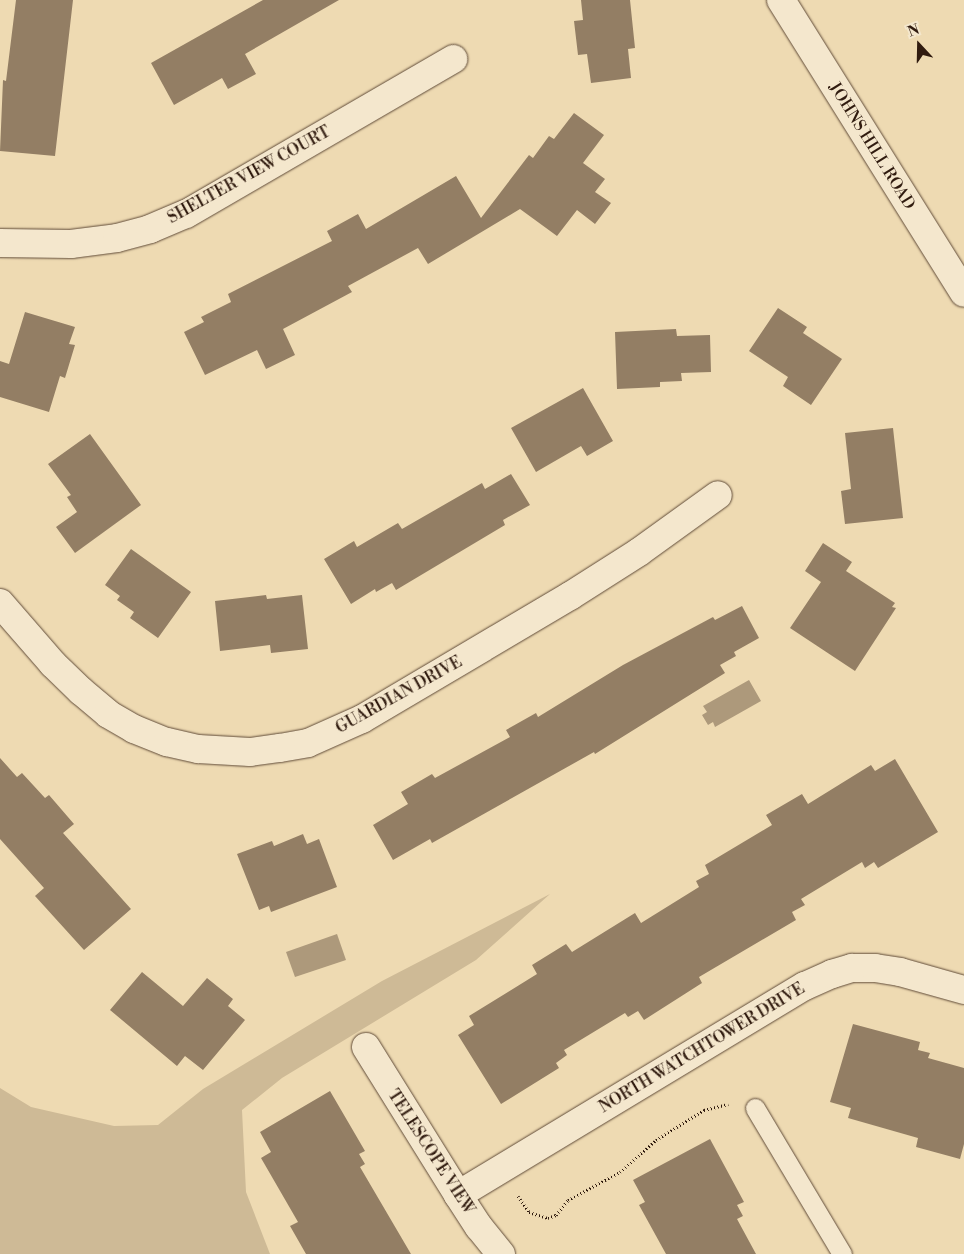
<!DOCTYPE html>
<html>
<head>
<meta charset="utf-8">
<style>
  body { margin:0 }
  #map { position:relative; width:964px; height:1254px; overflow:hidden; background:#eedab2; font-family:"Libre Bodoni",serif }
  div>[style] { position:absolute }
  .green>* { inset:0; background:#ceba96 }
  .water>* { inset:0; background:#ad997b }
  .building>* { inset:0; background:#937e64 }
  .path>* { height:3px; margin-top:-1.5px; transform-origin:0; background:repeating-linear-gradient(90deg,#301b0f 0 1px,transparent 0 3.5px) }
  .roads { filter:drop-shadow(0 0 1px #604b38) drop-shadow(0 0 1px #604b38) }
  .service>* { height:19px; margin:-9.5px; padding:0 9.5px; transform-origin:9.5px; border-radius:9.5px; background:#f4e7cd }
  .minor>* { height:28px; margin:-14px; padding:0 14px; transform-origin:14px; border-radius:14px; background:#f4e7cd }
  .secondary>* { height:28px; margin:-14px; padding:0 14px; transform-origin:14px; border-radius:14px; background:#f4e7cd }
  span { translate:-50% -50%; white-space:nowrap; text-align:center; line-height:1.15; -webkit-text-stroke:4px #f4e7cd; paint-order:stroke }
  .street-label { font-size:16px; color:#301b0f }
  .north { position:absolute; left:894px; top:20px; width:50px; height:50px; -webkit-text-stroke:4px #f4e7cd; paint-order:stroke; rotate:339deg; font-size:14px; font-weight:700; line-height:20px; text-align:center; color:#301b0f }
  .north::after { content:''; display:block; margin:auto; width:18px; height:22px; background:#301b0f; clip-path:polygon(50% 0,100% 100%,50% 72%,0 100%) }
</style>
</head>
<body>
<div id="map">
  <div class="green">
    <div style="clip-path:polygon(550px 894px,476px 960px,282px 1078px,242px 1110px,246px 1192px,270px 1254px,0 1254px,0 1088px,31px 1107px,114px 1126px,158px 1125px,203px 1089px,382px 981px)"></div>
  </div>
  <div class="water">
    <div style="clip-path:polygon(749px 680px,761px 701px,715px 727px,713px 722px,708px 725px,702px 715px,707px 712px,703px 706px)"></div>
    <div style="clip-path:polygon(337px 934px,346px 960px,295px 977px,286px 952px)"></div>
  </div>
  <div class="building">
    <div style="clip-path:polygon(16px 0,73px 0,55px 156px,0 151px,3px 80px,6px 81px)"></div>
    <div style="clip-path:polygon(263px 0,339px 0,245px 54px,256px 74px,228px 89px,222px 78px,174px 105px,151px 63px)"></div>
    <div style="clip-path:polygon(581px 0,630px 0,635px 48px,628px 49px,631px 78px,591px 83px,587px 54px,578px 55px,574px 21px,583px 20px)"></div>
    <div style="clip-path:polygon(574px 113px,604px 135px,583px 163px,605px 179px,595px 192px,611px 203px,595px 224px,577px 210px,557px 236px,520px 209px,428px 264px,418px 248px,348px 286px,352px 292px,283px 329px,295px 355px,266px 369px,257px 350px,205px 375px,184px 332px,204px 322px,201px 317px,231px 302px,228px 294px,332px 241px,327px 231px,358px 214px,366px 229px,456px 176px,481px 218px,529px 155px,533px 158px,549px 136px,554px 139px)"></div>
    <div style="clip-path:polygon(778px 308px,807px 327px,803px 333px,842px 359px,811px 405px,783px 386px,788px 377px,749px 351px)"></div>
    <div style="clip-path:polygon(25px 312px,75px 327px,69px 344px,75px 345px,65px 378px,60px 376px,49px 412px,0 397px,0 361px,9px 364px)"></div>
    <div style="clip-path:polygon(676px 329px,677px 336px,710px 335px,711px 372px,681px 373px,682px 381px,660px 382px,660px 387px,617px 389px,615px 332px)"></div>
    <div style="clip-path:polygon(583px 388px,613px 441px,587px 456px,581px 446px,536px 472px,511px 428px)"></div>
    <div style="clip-path:polygon(893px 428px,903px 518px,845px 524px,841px 491px,851px 489px,845px 433px)"></div>
    <div style="clip-path:polygon(90px 434px,141px 505px,75px 553px,56px 527px,77px 512px,67px 497px,71px 495px,48px 464px)"></div>
    <div style="clip-path:polygon(511px 474px,530px 505px,503px 520px,505px 525px,396px 590px,392px 583px,376px 592px,375px 589px,351px 604px,324px 559px,354px 541px,357px 547px,398px 523px,402px 529px,482px 483px,485px 489px)"></div>
    <div style="clip-path:polygon(823px 543px,852px 562px,846px 571px,895px 603px,892px 607px,896px 608px,855px 671px,790px 628px,821px 582px,805px 571px)"></div>
    <div style="clip-path:polygon(131px 549px,191px 592px,158px 638px,130px 618px,134px 612px,117px 600px,120px 596px,105px 585px)"></div>
    <div style="clip-path:polygon(266px 595px,267px 599px,302px 595px,308px 649px,271px 653px,270px 645px,220px 651px,215px 601px)"></div>
    <div style="clip-path:polygon(742px 606px,759px 638px,734px 652px,736px 656px,720px 665px,725px 673px,595px 754px,594px 752px,432px 843px,430px 839px,393px 860px,373px 825px,408px 804px,401px 792px,432px 774px,435px 778px,510px 737px,506px 730px,536px 713px,538px 717px,623px 665px,713px 617px,715px 620px)"></div>
    <div style="clip-path:polygon(0 758px,17px 777px,22px 773px,45px 798px,49px 795px,74px 824px,63px 833px,131px 909px,84px 950px,35px 896px,44px 888px,0 839px)"></div>
    <div style="clip-path:polygon(895px 759px,938px 832px,878px 868px,874px 862px,865px 868px,862px 862px,801px 899px,805px 905px,792px 912px,796px 920px,699px 977px,702px 983px,644px 1020px,638px 1011px,628px 1017px,625px 1013px,564px 1050px,567px 1055px,556px 1063px,559px 1068px,501px 1104px,458px 1035px,474px 1025px,469px 1016px,537px 974px,532px 965px,566px 944px,572px 952px,635px 913px,641px 923px,699px 887px,696px 881px,709px 874px,705px 865px,772px 825px,766px 815px,802px 794px,808px 804px,871px 765px,875px 771px)"></div>
    <div style="clip-path:polygon(303px 834px,307px 844px,319px 839px,337px 887px,271px 912px,269px 906px,259px 910px,237px 854px,272px 841px,274px 846px)"></div>
    <div style="clip-path:polygon(142px 972px,183px 1006px,207px 978px,233px 999px,228px 1006px,245px 1020px,203px 1070px,185px 1056px,177px 1066px,110px 1010px)"></div>
    <div style="clip-path:polygon(853px 1024px,920px 1042px,918px 1050px,930px 1053px,928px 1058px,964px 1068px,964px 1144px,960px 1159px,916px 1147px,918px 1138px,848px 1118px,851px 1108px,830px 1102px)"></div>
    <div style="clip-path:polygon(330px 1091px,365px 1151px,359px 1154px,365px 1164px,360px 1167px,411px 1254px,306px 1254px,290px 1226px,298px 1222px,261px 1158px,271px 1152px,260px 1132px)"></div>
    <div style="clip-path:polygon(710px 1139px,744px 1202px,737px 1205px,743px 1216px,737px 1219px,756px 1254px,666px 1254px,639px 1205px,645px 1202px,633px 1180px)"></div>
  </div>
  <div class="path">
    <div style="left:518px;top:1196px;width:19px;rotate:55deg"></div>
    <div style="left:529px;top:1212px;width:20px;rotate:18deg"></div>
    <div style="left:548px;top:1218px;width:9px;rotate:-21deg"></div>
    <div style="left:556px;top:1215px;width:19px;rotate:-51deg"></div>
    <div style="left:568px;top:1200px;width:59px;rotate:-28.3deg"></div>
    <div style="left:620px;top:1172px;width:48px;rotate:-41.6deg"></div>
    <div style="left:656px;top:1140px;width:57px;rotate:-32deg"></div>
    <div style="left:704px;top:1110px;width:25px;rotate:-14deg"></div>
  </div>
  <div class="roads">
    <div class="service">
      <div style="left:755px;top:1108px;width:170px;rotate:59.2deg"></div>
    </div>
    <div class="minor">
      <div style="left:0;top:243px;width:71px;rotate:0.8deg"></div>
      <div style="left:71px;top:244px;width:46px;rotate:-7.4deg"></div>
      <div style="left:117px;top:238px;width:34px;rotate:-15deg"></div>
      <div style="left:150px;top:229px;width:39px;rotate:-23deg"></div>
      <div style="left:186px;top:214px;width:309px;rotate:-30.1deg"></div>
      <div style="left:0;top:603px;width:81px;rotate:49deg"></div>
      <div style="left:53px;top:664px;width:39px;rotate:44deg"></div>
      <div style="left:81px;top:691px;width:35px;rotate:40deg"></div>
      <div style="left:108px;top:714px;width:30px;rotate:30deg"></div>
      <div style="left:134px;top:729px;width:35px;rotate:22deg"></div>
      <div style="left:167px;top:742px;width:32px;rotate:13deg"></div>
      <div style="left:198px;top:749px;width:52px;rotate:3.3deg"></div>
      <div style="left:250px;top:752px;width:30px;rotate:-8deg"></div>
      <div style="left:280px;top:748px;width:28px;rotate:-10deg"></div>
      <div style="left:308px;top:743px;width:59px;rotate:-24deg"></div>
      <div style="left:362px;top:719px;width:242px;rotate:-30.6deg"></div>
      <div style="left:570px;top:596px;width:82px;rotate:-32.5deg"></div>
      <div style="left:639px;top:552px;width:97px;rotate:-35.8deg"></div>
      <div style="left:366px;top:1047px;width:174px;rotate:58.1deg"></div>
      <div style="left:458px;top:1195px;width:38px;rotate:57deg"></div>
      <div style="left:479px;top:1227px;width:35px;rotate:51deg"></div>
      <div style="left:458px;top:1195px;width:405px;rotate:-31.1deg"></div>
      <div style="left:805px;top:986px;width:30px;rotate:-24deg"></div>
      <div style="left:832px;top:974px;width:21px;rotate:-17deg"></div>
      <div style="left:852px;top:968px;width:23px"></div>
      <div style="left:875px;top:968px;width:25px;rotate:9deg"></div>
      <div style="left:900px;top:972px;width:66px;rotate:15.7deg"></div>
    </div>
    <div class="secondary">
      <div style="left:781px;top:0;width:345px;rotate:58deg"></div>
    </div>
  </div>
  <div class="street-label">
    <span style="left:872px;top:146px;rotate:58deg">JOHNS HILL ROAD</span>
    <span style="left:249px;top:175px;rotate:-29deg">SHELTER VIEW COURT</span>
    <span style="left:399px;top:695px;rotate:-29deg">GUARDIAN DRIVE</span>
    <span style="left:702px;top:1048px;rotate:-31deg">NORTH WATCHTOWER DRIVE</span>
    <span style="left:431px;top:1152px;rotate:57deg">TELESCOPE VIEW</span>
  </div>
  <div class="north">N</div>
</div>
</body>
</html>
